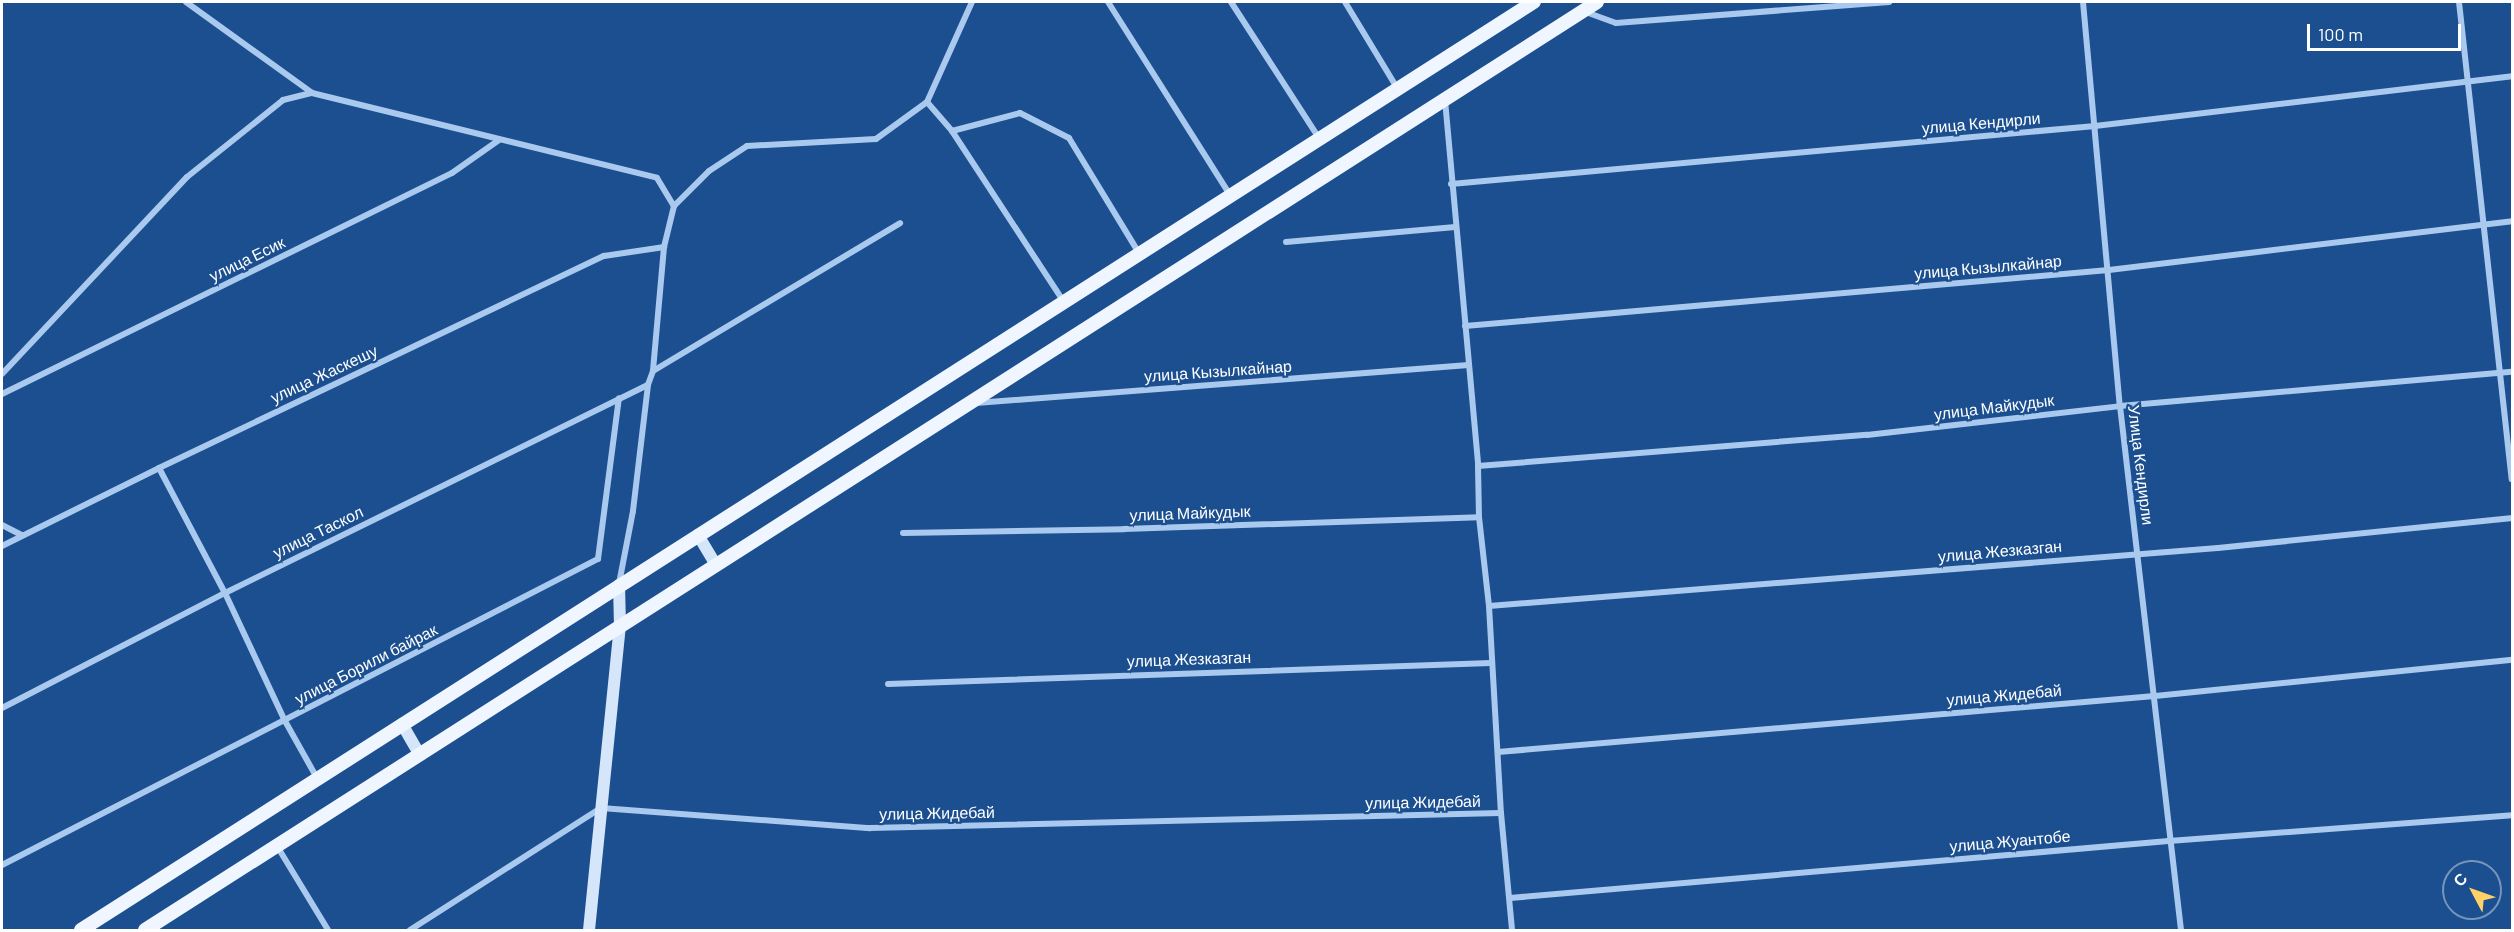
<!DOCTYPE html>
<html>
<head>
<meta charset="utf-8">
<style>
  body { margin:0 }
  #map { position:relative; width:2514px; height:932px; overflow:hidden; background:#1b4f8f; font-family:Barlow,sans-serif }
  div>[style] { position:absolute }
  .street>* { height:6px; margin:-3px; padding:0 3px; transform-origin:3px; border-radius:3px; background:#a9c9ee }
  .secondary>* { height:12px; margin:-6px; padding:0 6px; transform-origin:6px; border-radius:6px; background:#d6e6fa }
  .primary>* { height:14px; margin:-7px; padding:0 7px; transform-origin:7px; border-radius:7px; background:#f0f6ff }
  span { translate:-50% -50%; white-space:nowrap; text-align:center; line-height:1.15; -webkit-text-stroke:4.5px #1b4f8f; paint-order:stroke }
  .street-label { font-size:16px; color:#fff }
  .frame { position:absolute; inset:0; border:3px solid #fff; pointer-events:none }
  .north { position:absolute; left:2442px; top:860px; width:60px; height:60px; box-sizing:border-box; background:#1b4f8f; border:2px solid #7695bc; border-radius:50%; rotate:311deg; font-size:16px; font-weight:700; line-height:24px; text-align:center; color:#fff }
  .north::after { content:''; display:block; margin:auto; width:21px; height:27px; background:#ffd166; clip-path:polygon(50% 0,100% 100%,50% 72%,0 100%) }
  .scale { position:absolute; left:2307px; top:24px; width:154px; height:27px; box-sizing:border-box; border:3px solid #fff; border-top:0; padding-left:8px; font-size:18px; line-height:21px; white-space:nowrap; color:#fff; -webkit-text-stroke:4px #1b4f8f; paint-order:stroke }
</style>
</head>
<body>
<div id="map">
  <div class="street">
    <div style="left:186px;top:2px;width:155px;rotate:35.8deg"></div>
    <div style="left:1108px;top:2px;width:228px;rotate:57.7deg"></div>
    <div style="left:1231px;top:2px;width:162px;rotate:57.1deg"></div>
    <div style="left:1345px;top:2px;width:100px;rotate:58.8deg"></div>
    <div style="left:2083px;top:2px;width:406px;rotate:84.8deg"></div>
    <div style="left:2120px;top:406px;width:528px;rotate:83.36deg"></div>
    <div style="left:2459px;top:2px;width:480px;rotate:83.7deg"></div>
    <div style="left:1583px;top:11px;width:35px;rotate:20deg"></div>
    <div style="left:1616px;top:23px;width:274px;rotate:-4.4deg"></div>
    <div style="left:1445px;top:100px;width:367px;rotate:84.8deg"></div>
    <div style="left:1478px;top:466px;width:51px;rotate:88.9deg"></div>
    <div style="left:1479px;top:517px;width:90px;rotate:83.6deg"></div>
    <div style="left:1489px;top:606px;width:207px;rotate:86.7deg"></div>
    <div style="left:1501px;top:813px;width:118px;rotate:84.6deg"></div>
    <div style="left:927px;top:102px;width:38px;rotate:49deg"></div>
    <div style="left:952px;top:131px;width:204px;rotate:56.8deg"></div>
    <div style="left:952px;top:131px;width:70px;rotate:-14.8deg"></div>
    <div style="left:1020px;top:113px;width:55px;rotate:27deg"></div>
    <div style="left:1069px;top:138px;width:135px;rotate:58.7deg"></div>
    <div style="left:1451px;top:184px;width:647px;rotate:-5.15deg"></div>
    <div style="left:2095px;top:126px;width:420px;rotate:-6.8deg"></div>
    <div style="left:674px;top:206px;width:49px;rotate:-45deg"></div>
    <div style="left:709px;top:171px;width:45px;rotate:-33.3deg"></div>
    <div style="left:747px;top:146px;width:129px;rotate:-3.1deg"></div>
    <div style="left:876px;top:139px;width:63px;rotate:-36deg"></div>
    <div style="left:927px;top:102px;width:110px;rotate:-65.8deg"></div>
    <div style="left:1286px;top:242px;width:170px;rotate:-5.1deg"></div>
    <div style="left:1465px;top:326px;width:646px;rotate:-4.97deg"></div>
    <div style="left:2109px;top:270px;width:406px;rotate:-6.9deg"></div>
    <div style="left:653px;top:371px;width:288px;rotate:-30.9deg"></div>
    <div style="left:2px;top:374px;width:270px;rotate:-46.8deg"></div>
    <div style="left:187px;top:177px;width:123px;rotate:-38.7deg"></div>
    <div style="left:283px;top:100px;width:30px;rotate:-14deg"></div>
    <div style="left:312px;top:93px;width:355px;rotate:13.8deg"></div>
    <div style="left:657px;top:178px;width:33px;rotate:59deg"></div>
    <div style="left:674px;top:206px;width:42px;rotate:103.7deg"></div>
    <div style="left:664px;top:247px;width:124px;rotate:95.1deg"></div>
    <div style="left:653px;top:371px;width:15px;rotate:110deg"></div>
    <div style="left:648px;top:385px;width:127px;rotate:96.8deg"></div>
    <div style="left:633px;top:511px;width:74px;rotate:100.9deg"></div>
    <div style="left:2px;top:394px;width:501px;rotate:-26.16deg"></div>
    <div style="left:452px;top:173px;width:57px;rotate:-35.1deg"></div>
    <div style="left:976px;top:403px;width:494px;rotate:-4.4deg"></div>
    <div style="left:1478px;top:466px;width:390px;rotate:-4.6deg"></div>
    <div style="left:1867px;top:435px;width:255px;rotate:-6.5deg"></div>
    <div style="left:2120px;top:406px;width:393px;rotate:-5deg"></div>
    <div style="left:159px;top:468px;width:141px;rotate:62.2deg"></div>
    <div style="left:225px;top:593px;width:141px;rotate:64.9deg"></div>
    <div style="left:285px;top:721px;width:65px;rotate:60.7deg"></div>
    <div style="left:2px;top:525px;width:22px;rotate:27deg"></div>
    <div style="left:903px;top:533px;width:221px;rotate:-1deg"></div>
    <div style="left:1124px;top:529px;width:355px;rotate:-1.9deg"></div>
    <div style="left:2px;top:546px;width:175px;rotate:-26.4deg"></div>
    <div style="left:159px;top:468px;width:493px;rotate:-25.5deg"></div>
    <div style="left:604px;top:256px;width:61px;rotate:-8.5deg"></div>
    <div style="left:1489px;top:606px;width:731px;rotate:-4.55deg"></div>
    <div style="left:2218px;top:548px;width:296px;rotate:-5.8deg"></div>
    <div style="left:888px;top:684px;width:603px;rotate:-1.99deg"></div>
    <div style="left:2px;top:708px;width:251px;rotate:-27.3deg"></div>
    <div style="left:225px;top:593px;width:471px;rotate:-26.2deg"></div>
    <div style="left:1498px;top:752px;width:659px;rotate:-4.87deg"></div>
    <div style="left:2155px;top:696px;width:359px;rotate:-5.8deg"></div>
    <div style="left:277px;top:846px;width:98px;rotate:58.7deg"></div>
    <div style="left:2px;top:865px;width:670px;rotate:-27.18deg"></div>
    <div style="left:598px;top:559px;width:162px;rotate:-82.6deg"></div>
    <div style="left:1510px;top:898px;width:661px;rotate:-4.94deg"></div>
    <div style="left:2169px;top:841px;width:344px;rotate:-4.3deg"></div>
    <div style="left:410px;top:930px;width:227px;rotate:-32.6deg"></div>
    <div style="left:601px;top:808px;width:270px;rotate:4.3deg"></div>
    <div style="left:870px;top:828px;width:631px;rotate:-1.36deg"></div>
  </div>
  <div class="secondary">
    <div style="left:698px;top:535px;width:35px;rotate:59deg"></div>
    <div style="left:402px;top:724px;width:36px;rotate:60deg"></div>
    <div style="left:589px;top:930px;width:306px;rotate:-84.2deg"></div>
    <div style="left:620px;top:626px;width:41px;rotate:-91.4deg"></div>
  </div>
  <div class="primary">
    <div style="left:81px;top:930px;width:1724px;rotate:-32.57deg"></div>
    <div style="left:145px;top:930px;width:1723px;rotate:-32.58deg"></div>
  </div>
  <div class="street-label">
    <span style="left:1981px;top:123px;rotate:-5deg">улица Кендирли</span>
    <span style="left:247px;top:259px;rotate:-26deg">улица Есик</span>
    <span style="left:1988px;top:267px;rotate:-5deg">улица Кызылкайнар</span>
    <span style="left:1218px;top:371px;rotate:-4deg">улица Кызылкайнар</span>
    <span style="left:324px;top:374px;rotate:-25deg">улица Жаскешу</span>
    <span style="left:1994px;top:407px;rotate:-7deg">улица Майкудык</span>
    <span style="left:2141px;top:465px;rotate:83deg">Улица Кендирли</span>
    <span style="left:1190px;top:513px;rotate:-2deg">улица Майкудык</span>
    <span style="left:318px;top:532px;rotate:-26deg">улица Таскол</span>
    <span style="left:2000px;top:551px;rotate:-5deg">улица Жезказган</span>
    <span style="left:1189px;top:659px;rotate:-2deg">улица Жезказган</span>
    <span style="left:366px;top:664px;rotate:-27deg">улица Борили байрак</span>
    <span style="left:2004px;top:695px;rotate:-5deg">улица Жидебай</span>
    <span style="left:1423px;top:802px;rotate:-1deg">улица Жидебай</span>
    <span style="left:937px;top:813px;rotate:-1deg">улица Жидебай</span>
    <span style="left:2010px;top:841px;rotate:-5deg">улица Жуантобе</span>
  </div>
  <div class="frame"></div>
  <div class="north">С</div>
  <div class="scale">100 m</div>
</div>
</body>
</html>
